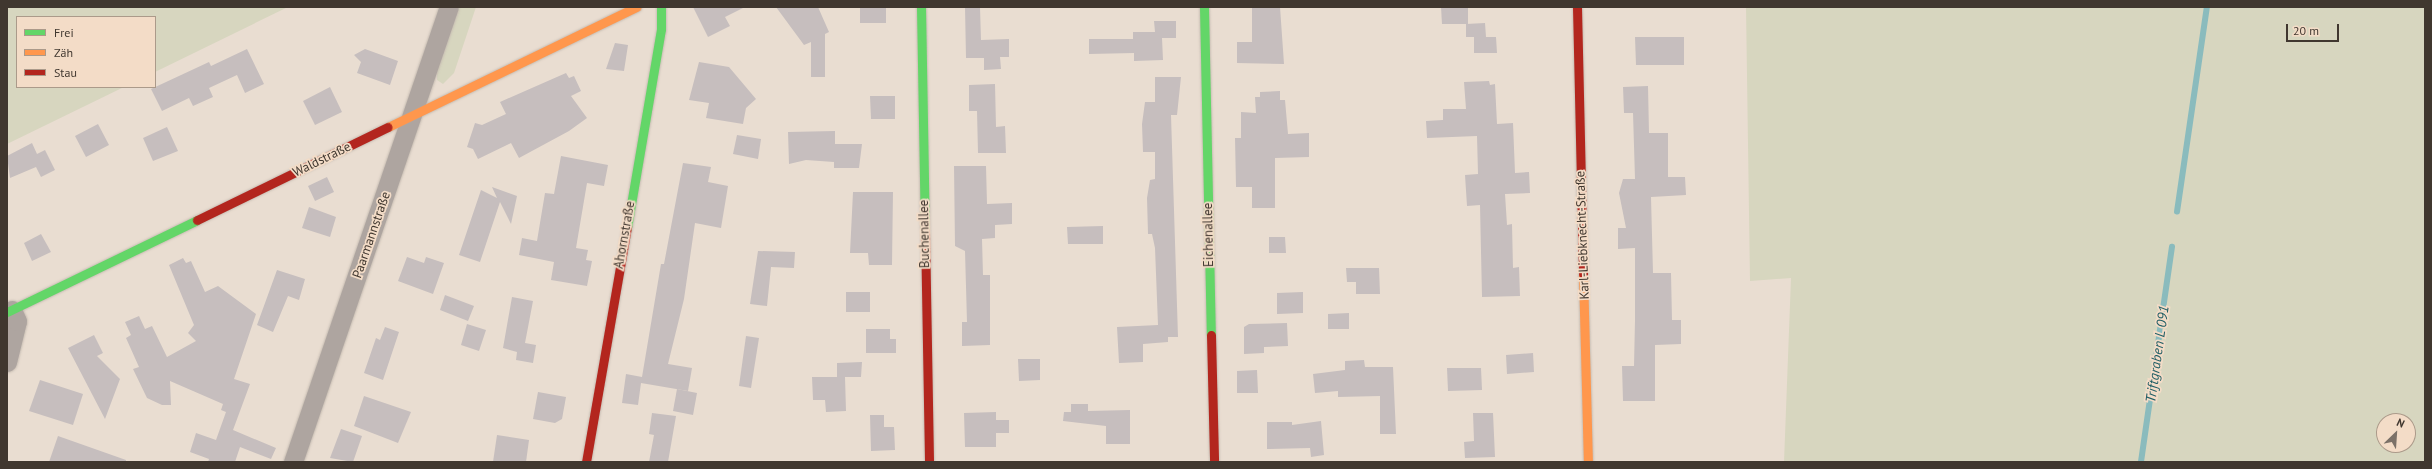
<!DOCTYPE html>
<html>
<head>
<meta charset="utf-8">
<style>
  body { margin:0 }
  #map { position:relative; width:2432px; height:469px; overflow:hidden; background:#e9ddd1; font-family:"PT Sans",sans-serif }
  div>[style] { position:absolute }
  .green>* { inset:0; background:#d7d6bf }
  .stream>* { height:5.5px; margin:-2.75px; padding:0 2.75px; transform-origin:2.75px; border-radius:2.75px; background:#8abbbd }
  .building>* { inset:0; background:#c6bebe }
  .roads { filter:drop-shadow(0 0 1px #c6bcb2) drop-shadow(0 0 1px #c6bcb2) }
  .street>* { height:19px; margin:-9.5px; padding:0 9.5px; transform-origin:9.5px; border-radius:9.5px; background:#aea5a0 }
  .fast>* { height:9px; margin:-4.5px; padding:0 4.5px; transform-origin:4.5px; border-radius:4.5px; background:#63d668 }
  .slow>* { height:9px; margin:-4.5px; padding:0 4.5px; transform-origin:4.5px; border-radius:4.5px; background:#ff974d }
  .jam>* { height:9px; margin:-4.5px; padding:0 4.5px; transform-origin:4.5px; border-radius:4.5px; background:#b3261e }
  span { translate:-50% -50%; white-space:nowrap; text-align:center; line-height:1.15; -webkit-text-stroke:3.5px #f3dcc7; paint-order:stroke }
  .street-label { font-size:13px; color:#40372f }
  .water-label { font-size:14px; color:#205e65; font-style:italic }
  .frame { position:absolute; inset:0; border:8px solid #40372f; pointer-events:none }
  .legend { position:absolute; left:16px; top:16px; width:140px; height:72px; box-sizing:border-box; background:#f3dcc7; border:1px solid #ab9a8a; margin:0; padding:5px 7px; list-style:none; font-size:12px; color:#40372f }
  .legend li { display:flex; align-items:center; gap:8px; height:20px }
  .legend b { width:20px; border:1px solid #ab9a8a }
  .north { position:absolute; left:2376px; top:413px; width:40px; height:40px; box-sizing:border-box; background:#f3dcc7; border:1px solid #ab9a8a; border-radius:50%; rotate:25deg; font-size:11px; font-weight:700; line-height:16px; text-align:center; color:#40372f }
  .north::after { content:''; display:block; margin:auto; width:14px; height:18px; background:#7b7168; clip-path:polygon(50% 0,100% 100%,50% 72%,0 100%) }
  .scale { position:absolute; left:2286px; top:24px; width:53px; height:18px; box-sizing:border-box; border:2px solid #40372f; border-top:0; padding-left:5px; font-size:12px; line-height:14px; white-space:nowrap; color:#40372f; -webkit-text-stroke:3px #f3dcc7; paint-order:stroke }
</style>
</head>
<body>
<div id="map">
  <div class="green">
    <div style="clip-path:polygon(7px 7px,288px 7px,155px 72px,155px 17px,17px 17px,17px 87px,124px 87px,7px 144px)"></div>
    <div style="clip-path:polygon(458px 7px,476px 7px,454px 73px,443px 84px,437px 80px,437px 66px)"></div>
    <div style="clip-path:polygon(evenodd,1746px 7px,2425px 7px,2425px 462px,1784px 462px,1791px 278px,1750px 281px,1746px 7px,2384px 421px,2408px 421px,2408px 445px,2384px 445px,2384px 421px)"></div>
  </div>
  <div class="stream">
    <div style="left:2177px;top:212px;width:207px;rotate:-81.7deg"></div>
    <div style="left:2141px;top:462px;width:217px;rotate:-81.8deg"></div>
  </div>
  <div class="building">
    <div style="clip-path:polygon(693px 7px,745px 7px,725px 17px,730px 26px,708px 37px)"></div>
    <div style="clip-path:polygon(776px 7px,818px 7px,829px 32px,825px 34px,825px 77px,811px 77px,811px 42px,804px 45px)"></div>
    <div style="clip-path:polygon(860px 7px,886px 7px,886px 23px,860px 23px)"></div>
    <div style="clip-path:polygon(965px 7px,980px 7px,981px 40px,1009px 39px,1009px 57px,1000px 57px,1001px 69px,984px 70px,984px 58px,966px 58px)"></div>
    <div style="clip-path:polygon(1252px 7px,1280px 7px,1284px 64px,1237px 63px,1237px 42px,1252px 42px)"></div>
    <div style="clip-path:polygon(1441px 7px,1468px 7px,1468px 24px,1442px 24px)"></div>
    <div style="clip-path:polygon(1154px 21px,1176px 21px,1176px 38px,1162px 38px,1163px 60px,1134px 61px,1134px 53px,1089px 54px,1089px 39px,1133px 39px,1133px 32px,1155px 32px)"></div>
    <div style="clip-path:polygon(1485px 23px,1486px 37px,1496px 37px,1497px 53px,1474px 53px,1474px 37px,1466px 37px,1466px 24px)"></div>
    <div style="clip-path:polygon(1635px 37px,1684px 37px,1684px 65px,1636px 65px)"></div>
    <div style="clip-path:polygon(615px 43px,628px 45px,624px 71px,606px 69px)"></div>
    <div style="clip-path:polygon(247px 49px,264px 84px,245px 93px,237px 75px,209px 88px,213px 97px,193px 106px,189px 98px,162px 111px,151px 89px,209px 62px,211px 66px)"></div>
    <div style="clip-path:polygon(365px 49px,398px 61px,390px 85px,357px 73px,361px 62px,354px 55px)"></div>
    <div style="clip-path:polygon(699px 62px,729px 67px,756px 99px,746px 108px,743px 124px,706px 118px,709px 103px,689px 100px)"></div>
    <div style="clip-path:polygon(566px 73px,569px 78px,574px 76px,581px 91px,571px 96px,587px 118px,569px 131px,519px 158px,511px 143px,478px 159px,473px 149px,467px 147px,475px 123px,482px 125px,506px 114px,500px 102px)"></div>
    <div style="clip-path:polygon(1155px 77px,1181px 77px,1177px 115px,1171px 115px,1178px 337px,1168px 337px,1168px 342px,1143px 344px,1143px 362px,1119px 363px,1117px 327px,1158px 325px,1155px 248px,1152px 234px,1148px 234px,1147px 198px,1150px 180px,1155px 179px,1155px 152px,1143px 152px,1142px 124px,1145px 102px,1155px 102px)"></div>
    <div style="clip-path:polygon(1489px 81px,1490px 85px,1495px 84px,1497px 124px,1513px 123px,1515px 173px,1529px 172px,1530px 193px,1505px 194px,1507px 225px,1512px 224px,1513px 268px,1519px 267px,1520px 296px,1482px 297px,1480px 205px,1467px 206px,1465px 175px,1478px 174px,1477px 136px,1427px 138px,1426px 121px,1443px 120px,1443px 109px,1466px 109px,1464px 82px)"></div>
    <div style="clip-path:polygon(995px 84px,996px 127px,1005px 126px,1006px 153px,978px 153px,977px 111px,969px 111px,969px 85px)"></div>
    <div style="clip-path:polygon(1648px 86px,1649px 133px,1668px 133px,1668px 177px,1685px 177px,1686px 195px,1651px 197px,1653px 273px,1671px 273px,1672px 320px,1681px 320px,1681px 344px,1655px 345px,1655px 401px,1623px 401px,1622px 366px,1634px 366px,1635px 320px,1635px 248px,1618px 249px,1618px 228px,1626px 228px,1619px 193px,1623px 179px,1635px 179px,1633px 113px,1624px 113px,1623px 87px)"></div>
    <div style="clip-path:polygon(330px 87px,342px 112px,315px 125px,303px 101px)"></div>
    <div style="clip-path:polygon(1280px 91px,1280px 100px,1285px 100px,1288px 134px,1309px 133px,1309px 157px,1275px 158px,1275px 208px,1252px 208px,1252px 187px,1236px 187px,1235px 138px,1241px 138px,1241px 112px,1256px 113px,1255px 97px,1260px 97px,1260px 92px)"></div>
    <div style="clip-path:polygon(870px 96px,895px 96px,895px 119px,871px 119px)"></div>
    <div style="clip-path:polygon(98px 124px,109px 145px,86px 157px,75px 136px)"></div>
    <div style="clip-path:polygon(167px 127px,178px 151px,153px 161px,143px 138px)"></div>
    <div style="clip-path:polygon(835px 131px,835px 144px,862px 144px,859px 168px,834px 168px,834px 162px,806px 160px,789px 164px,788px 132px)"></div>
    <div style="clip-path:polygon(737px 135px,761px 139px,758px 159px,733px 154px)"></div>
    <div style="clip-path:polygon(32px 143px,37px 154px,45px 150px,55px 170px,41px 177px,36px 167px,10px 178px,7px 156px)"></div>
    <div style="clip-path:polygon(561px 156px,608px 165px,604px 186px,587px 183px,576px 248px,588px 250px,586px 260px,592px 261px,587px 286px,551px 280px,554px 262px,519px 255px,522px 238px,537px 241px,545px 193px,554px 194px)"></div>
    <div style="clip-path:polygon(683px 163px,711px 167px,708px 182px,728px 186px,721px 228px,695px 223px,684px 299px,668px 364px,692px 368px,688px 391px,641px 383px,638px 405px,622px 403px,626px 374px,642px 377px,661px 264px,664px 264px)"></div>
    <div style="clip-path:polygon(954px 166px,986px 166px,987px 204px,1012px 203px,1012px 224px,995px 225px,995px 238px,982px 239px,983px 275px,990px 275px,990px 345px,962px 346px,962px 322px,967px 322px,965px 251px,955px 246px)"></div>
    <div style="clip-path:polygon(327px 177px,334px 192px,315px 201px,308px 186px)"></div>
    <div style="clip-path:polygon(492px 187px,517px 196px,511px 224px,500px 202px,480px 262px,459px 255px,481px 190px,497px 198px)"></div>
    <div style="clip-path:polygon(853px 192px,893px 192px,892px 265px,869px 265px,868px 253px,850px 253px)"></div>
    <div style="clip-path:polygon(309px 207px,336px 217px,330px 237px,302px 228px)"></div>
    <div style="clip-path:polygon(1103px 226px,1103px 244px,1068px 244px,1067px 227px)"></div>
    <div style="clip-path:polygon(41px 234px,51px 252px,32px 261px,24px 243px)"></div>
    <div style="clip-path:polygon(1269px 237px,1285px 237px,1286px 253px,1269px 253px)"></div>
    <div style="clip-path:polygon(758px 251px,795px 252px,794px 268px,771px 267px,767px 306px,750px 304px)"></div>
    <div style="clip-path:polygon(407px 257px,424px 263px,426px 257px,444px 263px,433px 294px,398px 281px)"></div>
    <div style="clip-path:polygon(183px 258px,186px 263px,191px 261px,205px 292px,218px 286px,256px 314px,234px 379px,250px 384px,233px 430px,276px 448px,271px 459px,240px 447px,235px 462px,208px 462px,209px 459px,190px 452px,196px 433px,216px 440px,226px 412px,221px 410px,223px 404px,170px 381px,171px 405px,162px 405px,147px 398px,133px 369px,139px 367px,126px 338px,131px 335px,125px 322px,139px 316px,145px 329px,152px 326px,167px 357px,196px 341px,188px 333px,194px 325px,169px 265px)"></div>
    <div style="clip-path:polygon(1346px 268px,1379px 268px,1380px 294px,1356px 294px,1356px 282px,1347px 282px)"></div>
    <div style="clip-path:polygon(277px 270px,305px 279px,299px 300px,288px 296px,273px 332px,257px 325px)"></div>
    <div style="clip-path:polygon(846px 292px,870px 292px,870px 312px,846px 312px)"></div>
    <div style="clip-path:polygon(1303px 292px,1303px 313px,1277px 314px,1277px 293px)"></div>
    <div style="clip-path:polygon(445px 295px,474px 306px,468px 321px,440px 310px)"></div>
    <div style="clip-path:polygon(512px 297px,533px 301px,525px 343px,536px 345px,533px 363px,516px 360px,517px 352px,503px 348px)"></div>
    <div style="clip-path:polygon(1349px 313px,1349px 329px,1328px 329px,1328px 314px)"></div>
    <div style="clip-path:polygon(1287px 323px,1288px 346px,1264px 347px,1264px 353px,1244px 354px,1244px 327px,1249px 324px)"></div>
    <div style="clip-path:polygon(467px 324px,486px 330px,479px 351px,461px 345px)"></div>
    <div style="clip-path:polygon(385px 327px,399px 332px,383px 380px,364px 373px,376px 338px,380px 340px)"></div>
    <div style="clip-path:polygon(866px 329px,890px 329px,890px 339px,896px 339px,896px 353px,866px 353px)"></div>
    <div style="clip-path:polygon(94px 335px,103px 353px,97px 356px,120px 379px,105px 419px,68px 348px)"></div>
    <div style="clip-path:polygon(746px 336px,759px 338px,751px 388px,739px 386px)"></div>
    <div style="clip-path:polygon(1533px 353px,1534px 372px,1507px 374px,1506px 355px)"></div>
    <div style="clip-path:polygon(1018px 359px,1040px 359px,1040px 380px,1019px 381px)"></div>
    <div style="clip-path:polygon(1364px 360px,1365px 367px,1393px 367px,1396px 434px,1380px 434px,1380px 396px,1338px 397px,1338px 391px,1315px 393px,1313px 374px,1345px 370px,1345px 361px)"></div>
    <div style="clip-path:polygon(862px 362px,861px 377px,845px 377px,846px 411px,826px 412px,825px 400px,813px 400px,812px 377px,837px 377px,837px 363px)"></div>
    <div style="clip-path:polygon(1447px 368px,1481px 368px,1482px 390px,1448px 391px)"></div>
    <div style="clip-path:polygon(1257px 370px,1258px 393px,1237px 393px,1237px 371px)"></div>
    <div style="clip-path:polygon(40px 380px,83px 394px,73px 425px,29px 411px)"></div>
    <div style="clip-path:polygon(677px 389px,697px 393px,693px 415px,673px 411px)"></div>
    <div style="clip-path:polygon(538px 392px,566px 397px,562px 419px,555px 423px,533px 419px)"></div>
    <div style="clip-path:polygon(364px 396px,411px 412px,398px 443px,354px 426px)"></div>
    <div style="clip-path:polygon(1071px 404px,1088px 404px,1088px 411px,1130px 410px,1130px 444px,1106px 444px,1106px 426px,1063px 421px,1064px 412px,1071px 412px)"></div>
    <div style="clip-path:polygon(996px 412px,996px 420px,1009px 420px,1009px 433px,996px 433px,996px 447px,965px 447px,964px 413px)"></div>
    <div style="clip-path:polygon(652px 413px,676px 416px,668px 462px,649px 462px,654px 435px,649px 434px)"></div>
    <div style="clip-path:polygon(1473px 413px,1493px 413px,1495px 457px,1465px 458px,1464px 442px,1474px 441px)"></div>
    <div style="clip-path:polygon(870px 415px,884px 415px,884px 427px,894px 427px,895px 450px,871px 451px)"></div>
    <div style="clip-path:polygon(1321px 421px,1324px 455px,1311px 457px,1310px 448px,1267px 449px,1267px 422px,1292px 422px,1292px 425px)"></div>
    <div style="clip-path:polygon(341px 429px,362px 436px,353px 462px,330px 458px)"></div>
    <div style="clip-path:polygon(497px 435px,529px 440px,526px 462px,493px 462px)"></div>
    <div style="clip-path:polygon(58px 436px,126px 460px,126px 462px,49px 462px)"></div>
  </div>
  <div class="roads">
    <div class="street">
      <div style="left:7px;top:362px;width:42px;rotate:-76.3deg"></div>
      <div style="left:17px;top:321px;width:12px;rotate:-114deg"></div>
      <div style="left:293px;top:462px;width:481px;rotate:-71.1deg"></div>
    </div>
    <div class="fast">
      <div style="left:921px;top:7px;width:224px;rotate:89deg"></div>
      <div style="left:1204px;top:7px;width:328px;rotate:88.8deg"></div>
      <div style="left:627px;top:228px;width:202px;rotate:-80.3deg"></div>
      <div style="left:661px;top:29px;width:22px;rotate:-90deg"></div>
      <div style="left:7px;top:312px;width:211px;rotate:-25.8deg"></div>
    </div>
    <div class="slow">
      <div style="left:388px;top:127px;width:276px;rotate:-25.8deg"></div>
      <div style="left:1583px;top:274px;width:188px;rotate:88.5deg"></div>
    </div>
    <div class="jam">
      <div style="left:1577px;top:7px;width:267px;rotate:88.7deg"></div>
      <div style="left:197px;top:220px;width:212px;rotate:-26deg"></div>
      <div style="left:925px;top:231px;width:231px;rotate:89deg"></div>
      <div style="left:1211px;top:335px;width:127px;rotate:88.6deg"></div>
      <div style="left:586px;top:462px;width:238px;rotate:-80.1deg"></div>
    </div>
  </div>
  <div class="street-label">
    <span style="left:322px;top:160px;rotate:-26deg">Waldstraße</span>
    <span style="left:925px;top:234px;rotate:-91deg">Buchenallee</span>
    <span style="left:372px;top:235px;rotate:-71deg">Paarmannstraße</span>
    <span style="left:625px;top:235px;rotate:-80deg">Ahornstraße</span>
    <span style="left:1209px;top:235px;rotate:-91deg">Eichenallee</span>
    <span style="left:1583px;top:235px;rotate:-92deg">Karl-Liebknecht-Straße</span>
  </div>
  <div class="water-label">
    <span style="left:2157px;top:354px;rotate:-82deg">Triftgraben L 091</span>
  </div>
  <div class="frame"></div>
  <ul class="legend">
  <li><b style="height:5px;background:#63d668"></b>Frei</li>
  <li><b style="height:5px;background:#ff974d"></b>Zäh</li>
  <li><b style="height:5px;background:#b3261e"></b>Stau</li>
  </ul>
  <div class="north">N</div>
  <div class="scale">20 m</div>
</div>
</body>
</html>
